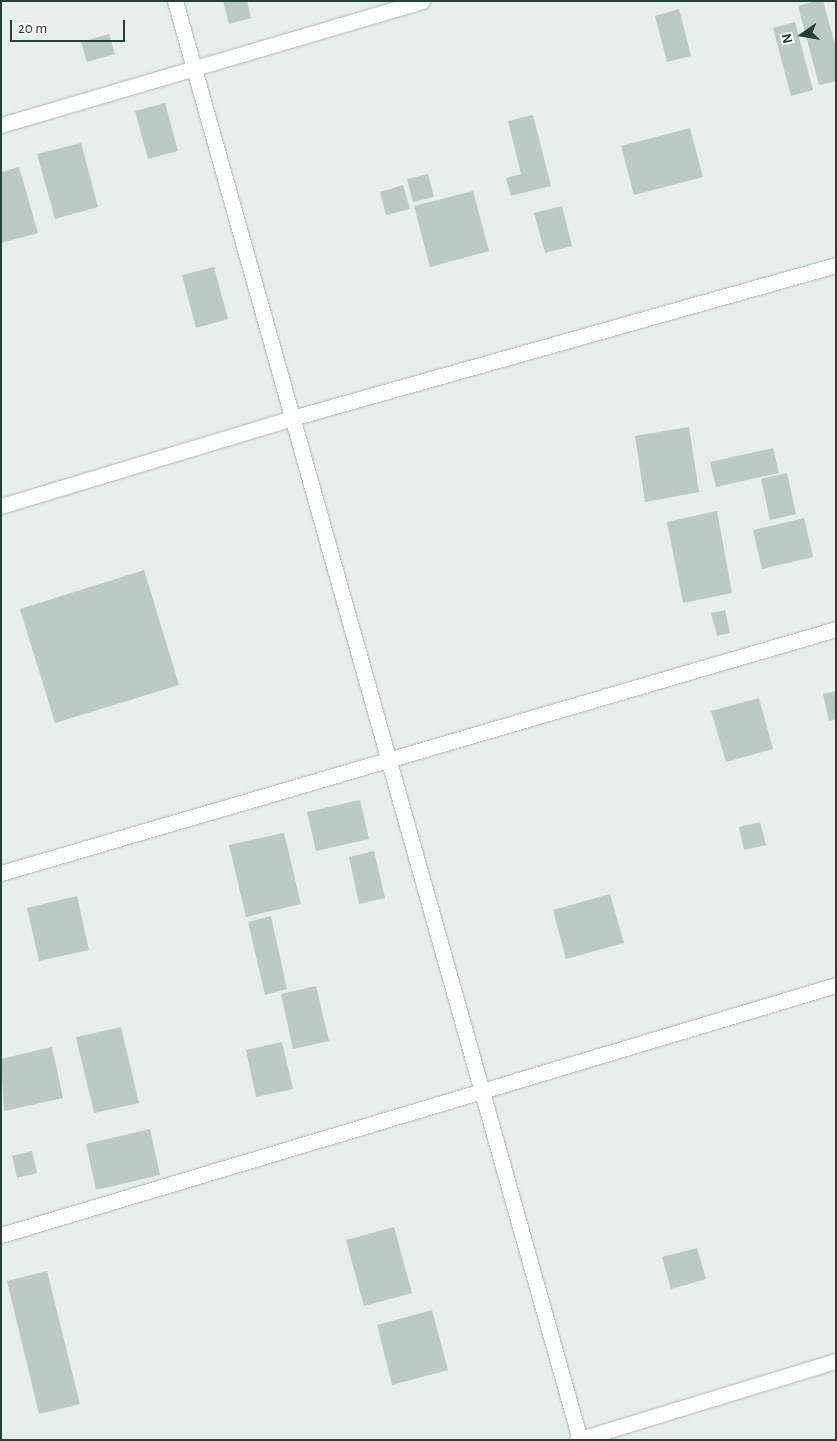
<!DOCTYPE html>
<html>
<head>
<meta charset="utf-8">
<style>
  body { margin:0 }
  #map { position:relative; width:837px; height:1441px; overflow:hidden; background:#e6efeb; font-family:"Alegreya Sans",sans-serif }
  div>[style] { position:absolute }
  .building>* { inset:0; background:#bbcac4 }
  .roads { filter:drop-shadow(0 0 1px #a8b8b2) drop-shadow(0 0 1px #a8b8b2) }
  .minor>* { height:15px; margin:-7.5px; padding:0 7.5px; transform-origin:7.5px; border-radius:7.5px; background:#fff }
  span { translate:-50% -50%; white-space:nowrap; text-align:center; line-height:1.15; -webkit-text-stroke:4px #f7fbf9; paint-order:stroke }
  .frame { position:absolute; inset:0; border:2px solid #24423a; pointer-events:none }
  .north { position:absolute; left:777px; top:10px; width:50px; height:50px; -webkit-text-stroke:4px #f7fbf9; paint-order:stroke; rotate:257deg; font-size:14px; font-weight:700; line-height:20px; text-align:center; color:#24423a }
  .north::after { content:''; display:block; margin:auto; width:18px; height:22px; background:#24423a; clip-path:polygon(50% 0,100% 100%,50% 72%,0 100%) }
  .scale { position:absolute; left:10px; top:20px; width:115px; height:22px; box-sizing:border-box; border:2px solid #24423a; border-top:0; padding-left:6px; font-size:15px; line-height:18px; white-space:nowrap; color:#24423a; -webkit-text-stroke:4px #f7fbf9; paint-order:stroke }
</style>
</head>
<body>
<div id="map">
  <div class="building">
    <div style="clip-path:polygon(223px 1px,247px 1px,251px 18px,229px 24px)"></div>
    <div style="clip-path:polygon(816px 1px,823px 1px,836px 48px,836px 81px,819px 85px,798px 6px)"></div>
    <div style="clip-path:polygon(679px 9px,691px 56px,667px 62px,655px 16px)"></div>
    <div style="clip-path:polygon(795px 22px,813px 90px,791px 96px,773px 28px)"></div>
    <div style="clip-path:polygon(109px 34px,115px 54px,87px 62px,81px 42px)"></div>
    <div style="clip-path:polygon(165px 103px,178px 151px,148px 159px,135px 111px)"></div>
    <div style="clip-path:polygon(533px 115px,551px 186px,511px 196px,506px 178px,521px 174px,508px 121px)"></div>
    <div style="clip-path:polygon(690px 128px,703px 177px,634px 195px,621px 146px)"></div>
    <div style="clip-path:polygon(81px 143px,98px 207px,55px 219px,37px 154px)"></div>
    <div style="clip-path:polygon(19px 167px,38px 233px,1px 243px,1px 172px)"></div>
    <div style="clip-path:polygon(428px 174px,434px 197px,413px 202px,407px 179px)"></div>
    <div style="clip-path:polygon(403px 185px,410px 209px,386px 215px,380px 192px)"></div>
    <div style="clip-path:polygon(473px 191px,489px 251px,430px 267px,414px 206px)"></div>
    <div style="clip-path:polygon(562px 206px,572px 246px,545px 253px,534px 213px)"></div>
    <div style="clip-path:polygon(214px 267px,228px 319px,196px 328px,182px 275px)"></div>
    <div style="clip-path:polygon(689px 427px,699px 492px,645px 502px,635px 436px)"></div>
    <div style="clip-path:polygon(773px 448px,779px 473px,716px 487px,710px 462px)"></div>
    <div style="clip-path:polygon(787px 473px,796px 514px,770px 520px,761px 479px)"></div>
    <div style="clip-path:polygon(717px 511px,732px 593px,683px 603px,667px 522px)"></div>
    <div style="clip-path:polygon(804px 518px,813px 557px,762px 569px,753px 530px)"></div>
    <div style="clip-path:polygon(144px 570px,179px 685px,55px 723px,20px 609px)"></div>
    <div style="clip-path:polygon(725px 610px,730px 633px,717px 636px,711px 613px)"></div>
    <div style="clip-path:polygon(836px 691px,836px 719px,829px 721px,823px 694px)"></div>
    <div style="clip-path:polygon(759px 698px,773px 749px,726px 762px,711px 711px)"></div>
    <div style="clip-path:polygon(360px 800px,369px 839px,316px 851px,307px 812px)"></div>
    <div style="clip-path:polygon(760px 822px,766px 845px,744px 850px,739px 827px)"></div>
    <div style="clip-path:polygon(284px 833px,301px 904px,246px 917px,229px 845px)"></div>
    <div style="clip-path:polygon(374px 851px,385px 898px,359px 904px,349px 857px)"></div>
    <div style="clip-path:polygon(610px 894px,624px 943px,566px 959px,553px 910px)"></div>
    <div style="clip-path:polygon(77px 896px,89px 950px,39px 961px,27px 908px)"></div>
    <div style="clip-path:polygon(271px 916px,287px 989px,265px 995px,248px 922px)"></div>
    <div style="clip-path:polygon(316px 986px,329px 1041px,293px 1049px,281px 994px)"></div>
    <div style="clip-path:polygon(121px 1027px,139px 1103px,94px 1113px,76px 1037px)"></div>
    <div style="clip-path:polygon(282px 1042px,293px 1089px,256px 1097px,246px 1050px)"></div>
    <div style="clip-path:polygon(52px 1047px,63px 1098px,4px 1111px,1px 1059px)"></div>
    <div style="clip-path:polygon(150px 1129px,160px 1175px,96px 1190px,86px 1144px)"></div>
    <div style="clip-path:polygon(32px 1151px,37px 1173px,17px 1178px,12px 1156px)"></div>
    <div style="clip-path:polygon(394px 1227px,412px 1293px,364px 1306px,346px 1240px)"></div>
    <div style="clip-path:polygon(697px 1248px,706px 1279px,671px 1289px,662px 1257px)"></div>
    <div style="clip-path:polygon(47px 1271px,80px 1404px,39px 1414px,7px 1281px)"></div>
    <div style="clip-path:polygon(432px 1310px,448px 1370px,392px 1385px,377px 1325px)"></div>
  </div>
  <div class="roads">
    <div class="minor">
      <div style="left:175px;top:1px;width:1495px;rotate:74.28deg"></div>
      <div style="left:1px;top:125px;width:439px;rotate:-16.4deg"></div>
      <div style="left:1px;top:506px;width:304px;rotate:-16.8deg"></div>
      <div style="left:292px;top:418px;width:565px;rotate:-15.71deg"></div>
      <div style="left:1px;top:873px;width:870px;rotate:-16.29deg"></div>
      <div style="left:1px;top:1235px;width:872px;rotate:-16.67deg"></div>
      <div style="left:577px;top:1440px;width:271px;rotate:-17deg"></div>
    </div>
  </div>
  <div class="frame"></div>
  <div class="north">N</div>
  <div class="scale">20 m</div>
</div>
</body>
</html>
